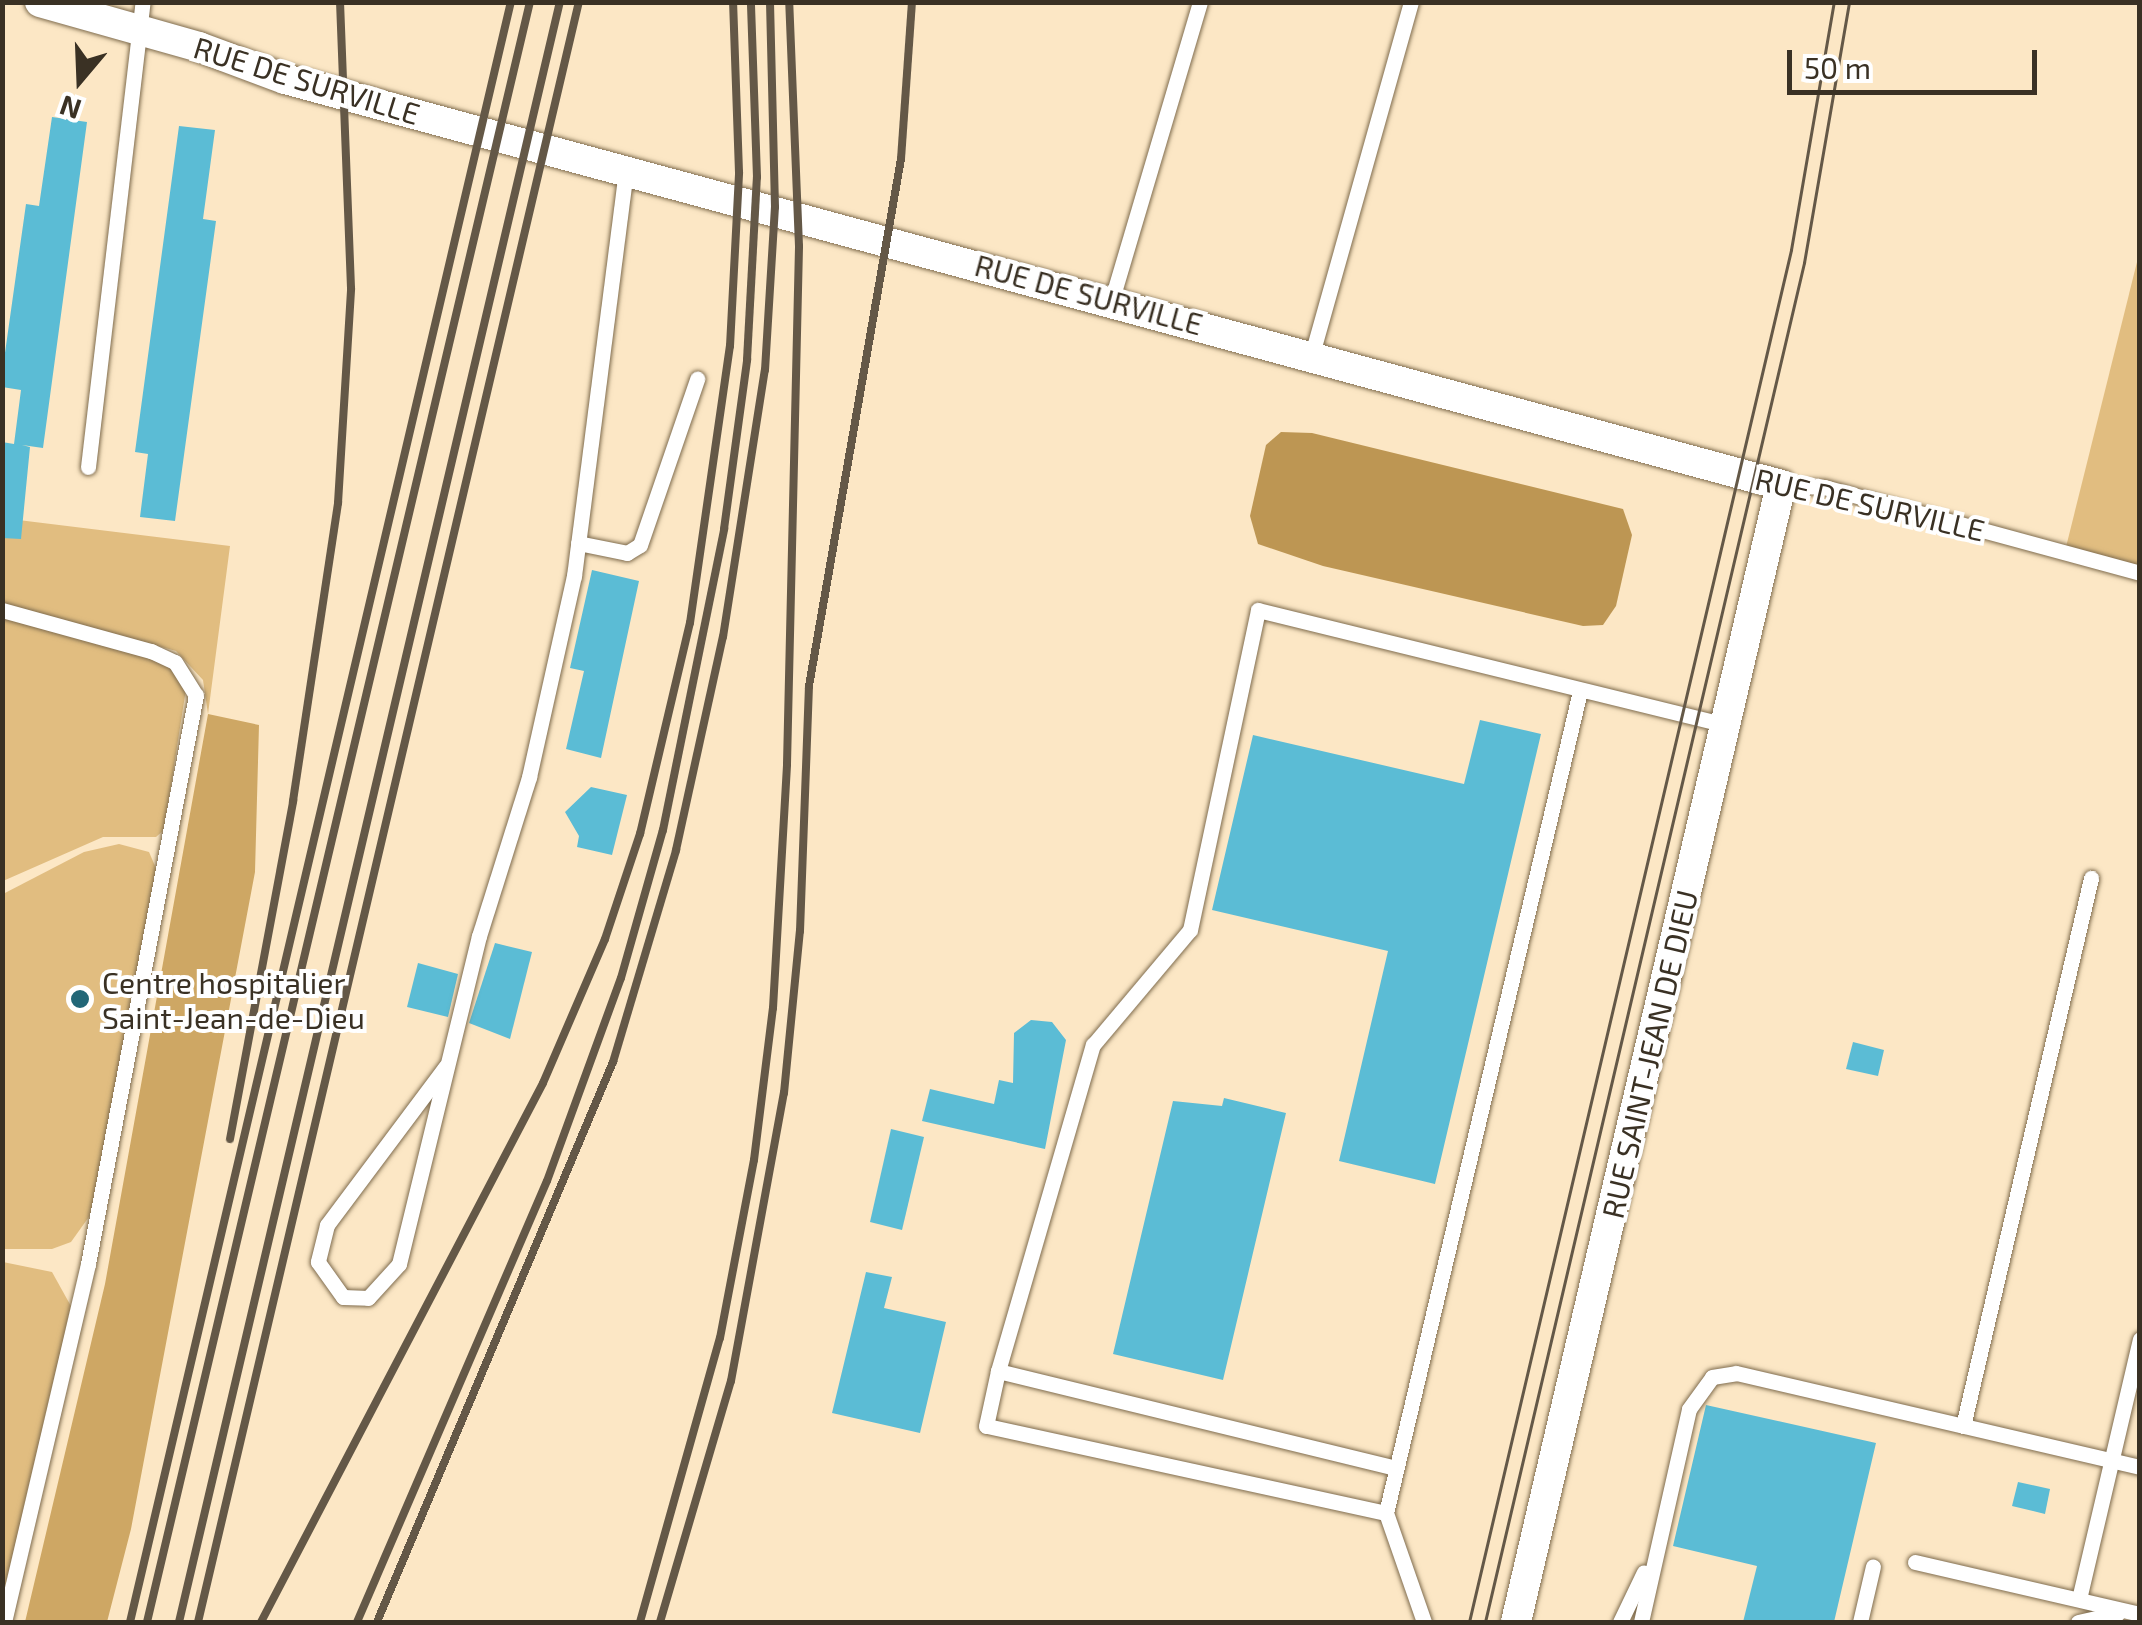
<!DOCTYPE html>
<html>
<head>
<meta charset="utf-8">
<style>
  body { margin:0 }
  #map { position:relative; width:2142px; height:1625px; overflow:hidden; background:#fce7c5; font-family:"Exo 2",sans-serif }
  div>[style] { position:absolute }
  .green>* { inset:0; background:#e1bd80 }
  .forest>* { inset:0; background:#cea764 }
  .water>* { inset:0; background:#bd9653 }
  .building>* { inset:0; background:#5bbcd5 }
  .roads { filter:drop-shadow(0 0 2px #7f6c4e) drop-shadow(0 0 2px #7f6c4e) }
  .service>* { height:15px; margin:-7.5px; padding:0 7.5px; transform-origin:7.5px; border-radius:7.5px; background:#fff }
  .minor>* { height:30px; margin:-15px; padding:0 15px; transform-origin:15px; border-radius:15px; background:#fff }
  .tram>* { height:2.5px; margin:-1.25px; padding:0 1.25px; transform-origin:1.25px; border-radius:1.25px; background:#645847 }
  .rail>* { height:8px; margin:-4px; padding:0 4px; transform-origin:4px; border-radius:4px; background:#645847 }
  .dots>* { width:28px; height:28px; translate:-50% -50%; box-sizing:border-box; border:5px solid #fff; border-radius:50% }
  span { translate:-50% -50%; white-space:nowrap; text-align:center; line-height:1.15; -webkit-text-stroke:8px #fff; paint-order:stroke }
  .street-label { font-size:30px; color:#3a3124 }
  .poi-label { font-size:30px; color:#3a3124 }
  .left { translate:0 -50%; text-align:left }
  .frame { position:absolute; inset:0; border:5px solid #3a3124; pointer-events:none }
  .north { position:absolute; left:30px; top:30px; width:100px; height:100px; -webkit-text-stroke:8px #fff; paint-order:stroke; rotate:199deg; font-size:28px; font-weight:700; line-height:40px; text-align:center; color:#3a3124 }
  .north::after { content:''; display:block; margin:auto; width:35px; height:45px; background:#3a3124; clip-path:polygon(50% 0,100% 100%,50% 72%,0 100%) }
  .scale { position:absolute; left:1787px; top:50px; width:250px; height:45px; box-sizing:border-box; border:5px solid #3a3124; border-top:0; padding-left:12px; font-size:30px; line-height:35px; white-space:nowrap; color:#3a3124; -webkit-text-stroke:8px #fff; paint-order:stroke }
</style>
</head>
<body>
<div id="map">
  <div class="green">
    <div style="clip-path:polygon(2139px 254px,2139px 567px,2066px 547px)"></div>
    <div style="clip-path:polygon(2px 518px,230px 546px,208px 714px,203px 680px,176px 651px,3px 603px)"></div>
    <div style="clip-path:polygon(3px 617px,168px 664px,186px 689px,164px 830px,156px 837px,103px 837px,3px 881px)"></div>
    <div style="clip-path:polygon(119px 844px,149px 852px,158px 873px,96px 1207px,71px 1242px,52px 1249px,3px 1249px,3px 894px,84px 852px)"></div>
    <div style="clip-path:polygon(3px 1262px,52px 1272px,72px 1308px,3px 1603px)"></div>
  </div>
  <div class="forest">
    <div style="clip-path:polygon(208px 714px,259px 725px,255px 872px,131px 1529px,107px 1622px,25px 1622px,105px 1284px)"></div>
  </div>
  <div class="water">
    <div style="clip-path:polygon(1281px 432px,1312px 433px,1623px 509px,1632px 535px,1616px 606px,1603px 625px,1583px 626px,1323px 566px,1258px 544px,1250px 516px,1266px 445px)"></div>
  </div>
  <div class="building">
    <div style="clip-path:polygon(52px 117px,87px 122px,43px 448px,22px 445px,30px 447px,21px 539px,2px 538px,2px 442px,14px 444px,21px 390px,2px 387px,2px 374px,26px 204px,39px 206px)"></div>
    <div style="clip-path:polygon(179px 126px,215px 130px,203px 219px,216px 221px,175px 521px,140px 517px,148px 454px,135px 452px)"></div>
    <div style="clip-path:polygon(592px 570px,639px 581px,601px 758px,566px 749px,584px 671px,570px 668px)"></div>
    <div style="clip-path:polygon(1480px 720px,1541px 734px,1435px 1184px,1339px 1161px,1388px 951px,1212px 910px,1253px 735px,1464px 784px)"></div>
    <div style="clip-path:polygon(591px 787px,627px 795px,612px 855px,577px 847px,579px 836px,565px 812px)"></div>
    <div style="clip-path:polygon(495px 943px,532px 952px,510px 1039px,469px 1023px)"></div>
    <div style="clip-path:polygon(418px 963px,458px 974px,448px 1017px,407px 1007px)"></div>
    <div style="clip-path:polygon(1031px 1020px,1052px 1022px,1066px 1040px,1045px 1149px,922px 1121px,930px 1089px,994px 1104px,999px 1080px,1013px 1083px,1014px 1033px)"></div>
    <div style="clip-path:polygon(1853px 1042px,1884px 1050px,1878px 1076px,1846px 1069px)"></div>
    <div style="clip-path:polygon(1224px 1098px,1286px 1113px,1223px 1380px,1113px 1354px,1173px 1101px,1222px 1106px)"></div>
    <div style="clip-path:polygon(891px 1129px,924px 1137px,902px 1230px,870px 1222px)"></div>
    <div style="clip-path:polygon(866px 1272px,892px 1277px,884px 1308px,946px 1322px,920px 1433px,832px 1413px)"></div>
    <div style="clip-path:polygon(1706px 1405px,1876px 1443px,1834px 1622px,1743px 1622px,1757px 1566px,1673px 1546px)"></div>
    <div style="clip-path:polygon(2018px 1482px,2050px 1489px,2045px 1514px,2012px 1506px)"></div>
  </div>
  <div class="roads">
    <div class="service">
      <div style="left:1112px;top:299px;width:310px;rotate:-73.5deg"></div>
      <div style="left:1312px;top:354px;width:366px;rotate:-74.3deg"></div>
      <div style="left:88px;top:467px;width:468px;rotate:-83.3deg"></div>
      <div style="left:1781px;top:485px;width:43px;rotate:2.7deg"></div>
      <div style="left:1824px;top:487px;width:327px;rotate:15.2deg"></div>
      <div style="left:578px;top:543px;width:50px;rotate:11.5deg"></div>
      <div style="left:627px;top:553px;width:15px;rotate:-32deg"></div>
      <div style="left:640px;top:545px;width:176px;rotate:-71deg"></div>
      <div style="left:2px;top:610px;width:155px;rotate:15.4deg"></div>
      <div style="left:151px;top:651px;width:26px;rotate:25deg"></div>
      <div style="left:175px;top:662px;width:39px;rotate:58deg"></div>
      <div style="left:196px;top:695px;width:579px;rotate:100.75deg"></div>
      <div style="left:88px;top:1264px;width:368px;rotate:103.2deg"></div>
      <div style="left:446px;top:1066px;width:199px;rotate:126.8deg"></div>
      <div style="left:327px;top:1225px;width:38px;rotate:104deg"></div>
      <div style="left:318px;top:1262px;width:43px;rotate:54.5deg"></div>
      <div style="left:343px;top:1297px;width:25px;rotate:2deg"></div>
      <div style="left:368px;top:1298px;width:46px;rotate:-47.6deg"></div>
      <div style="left:399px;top:1264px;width:338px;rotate:-76.3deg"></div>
      <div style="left:479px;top:936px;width:167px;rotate:-72.5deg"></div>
      <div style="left:529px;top:777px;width:206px;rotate:-77.4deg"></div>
      <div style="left:574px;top:576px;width:409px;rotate:-82.7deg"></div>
      <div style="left:998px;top:1371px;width:340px;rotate:-73.8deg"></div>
      <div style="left:1093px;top:1045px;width:150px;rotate:-49.9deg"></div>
      <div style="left:1190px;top:930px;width:327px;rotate:-78deg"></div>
      <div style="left:1258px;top:610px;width:481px;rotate:13.8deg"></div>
      <div style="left:1963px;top:1426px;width:563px;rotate:-76.85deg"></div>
      <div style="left:1386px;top:1513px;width:409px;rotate:-167.7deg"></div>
      <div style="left:986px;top:1426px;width:56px;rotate:-77.7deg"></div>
      <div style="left:998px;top:1371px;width:410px;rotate:13.7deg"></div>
      <div style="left:1915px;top:1562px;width:231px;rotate:13deg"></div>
      <div style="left:2079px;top:1599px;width:267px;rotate:-76.8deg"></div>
      <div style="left:1424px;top:1622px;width:115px;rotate:-109.2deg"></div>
      <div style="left:1386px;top:1513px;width:845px;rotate:-76.72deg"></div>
      <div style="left:1620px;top:1622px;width:55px;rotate:-64.4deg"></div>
      <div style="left:1641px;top:1622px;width:218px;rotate:-77.3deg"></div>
      <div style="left:1689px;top:1409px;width:39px;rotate:-54deg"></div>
      <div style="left:1712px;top:1377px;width:24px;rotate:-9deg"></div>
      <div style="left:1736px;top:1373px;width:415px;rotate:13.1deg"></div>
      <div style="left:1860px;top:1622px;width:57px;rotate:-76.9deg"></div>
      <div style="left:2078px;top:1622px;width:41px;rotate:-12.7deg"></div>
    </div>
    <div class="minor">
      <div style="left:40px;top:2px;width:165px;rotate:15.8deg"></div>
      <div style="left:199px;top:47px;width:92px;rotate:20.4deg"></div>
      <div style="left:285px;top:79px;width:1550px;rotate:15.18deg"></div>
      <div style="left:1781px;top:485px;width:1167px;rotate:103.12deg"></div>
    </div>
  </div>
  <div class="tram">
    <div style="left:1469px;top:1622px;width:1409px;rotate:-76.79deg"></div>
    <div style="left:1791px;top:250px;width:252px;rotate:-80.2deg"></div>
    <div style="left:1485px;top:1622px;width:1396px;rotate:-76.79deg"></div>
    <div style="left:1804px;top:263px;width:265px;rotate:-80.2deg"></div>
  </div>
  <div class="rail">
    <div style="left:230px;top:1139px;width:344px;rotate:-79.4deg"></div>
    <div style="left:293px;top:801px;width:301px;rotate:-81.4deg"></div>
    <div style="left:338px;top:503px;width:215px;rotate:-86.5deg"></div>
    <div style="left:351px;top:288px;width:286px;rotate:-92.2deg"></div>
    <div style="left:130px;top:1622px;width:1664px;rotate:-76.77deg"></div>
    <div style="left:147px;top:1622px;width:1665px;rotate:-76.7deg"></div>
    <div style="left:179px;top:1622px;width:1664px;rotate:-76.77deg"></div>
    <div style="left:198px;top:1622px;width:1664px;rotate:-76.77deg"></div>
    <div style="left:261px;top:1622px;width:608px;rotate:-62.38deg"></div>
    <div style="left:543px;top:1083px;width:157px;rotate:-66.7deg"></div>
    <div style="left:605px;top:939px;width:111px;rotate:-71.6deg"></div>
    <div style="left:640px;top:834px;width:217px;rotate:-76.7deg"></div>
    <div style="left:690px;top:623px;width:280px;rotate:-81.8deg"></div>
    <div style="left:730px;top:346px;width:174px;rotate:-87deg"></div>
    <div style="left:739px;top:172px;width:170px;rotate:-92deg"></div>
    <div style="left:357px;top:1622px;width:480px;rotate:-66.7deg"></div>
    <div style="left:547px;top:1181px;width:216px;rotate:-70deg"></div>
    <div style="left:621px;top:978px;width:154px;rotate:-74.2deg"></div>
    <div style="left:663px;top:830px;width:307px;rotate:-78.5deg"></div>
    <div style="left:724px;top:529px;width:171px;rotate:-82.2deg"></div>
    <div style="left:747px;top:360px;width:183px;rotate:-86.9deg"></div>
    <div style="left:757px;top:177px;width:175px;rotate:-92deg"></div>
    <div style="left:377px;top:1622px;width:608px;rotate:-67.15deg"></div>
    <div style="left:613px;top:1062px;width:221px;rotate:-73.4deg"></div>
    <div style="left:676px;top:850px;width:218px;rotate:-77.6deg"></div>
    <div style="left:723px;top:637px;width:270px;rotate:-81.1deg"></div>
    <div style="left:765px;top:370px;width:163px;rotate:-86.5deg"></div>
    <div style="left:775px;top:207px;width:205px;rotate:-91.4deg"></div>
    <div style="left:640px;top:1622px;width:295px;rotate:-74.3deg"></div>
    <div style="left:720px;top:1338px;width:181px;rotate:-79.2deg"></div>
    <div style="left:754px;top:1160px;width:153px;rotate:-82.9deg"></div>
    <div style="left:773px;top:1008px;width:244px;rotate:-86.7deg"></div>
    <div style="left:787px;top:764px;width:518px;rotate:-88.67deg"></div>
    <div style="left:799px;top:246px;width:244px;rotate:-92.3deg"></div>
    <div style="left:660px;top:1622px;width:251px;rotate:-73.6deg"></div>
    <div style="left:731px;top:1381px;width:293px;rotate:-79.6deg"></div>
    <div style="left:784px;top:1093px;width:163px;rotate:-84.4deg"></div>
    <div style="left:800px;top:931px;width:245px;rotate:-87.9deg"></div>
    <div style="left:809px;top:686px;width:535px;rotate:-80.1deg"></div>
    <div style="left:901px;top:159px;width:157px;rotate:-86deg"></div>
  </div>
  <div class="dots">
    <div style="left:80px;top:999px;background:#226777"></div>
  </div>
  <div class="street-label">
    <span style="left:307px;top:80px;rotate:17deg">RUE DE SURVILLE</span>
    <span style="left:1089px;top:294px;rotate:15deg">RUE DE SURVILLE</span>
    <span style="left:1870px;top:504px;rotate:13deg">RUE DE SURVILLE</span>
    <span style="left:1649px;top:1054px;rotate:-77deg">RUE SAINT-JEAN DE DIEU</span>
  </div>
  <div class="poi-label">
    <span class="left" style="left:102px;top:999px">Centre hospitalier<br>Saint-Jean-de-Dieu</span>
  </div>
  <div class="frame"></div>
  <div class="north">N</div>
  <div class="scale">50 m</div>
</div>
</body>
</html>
